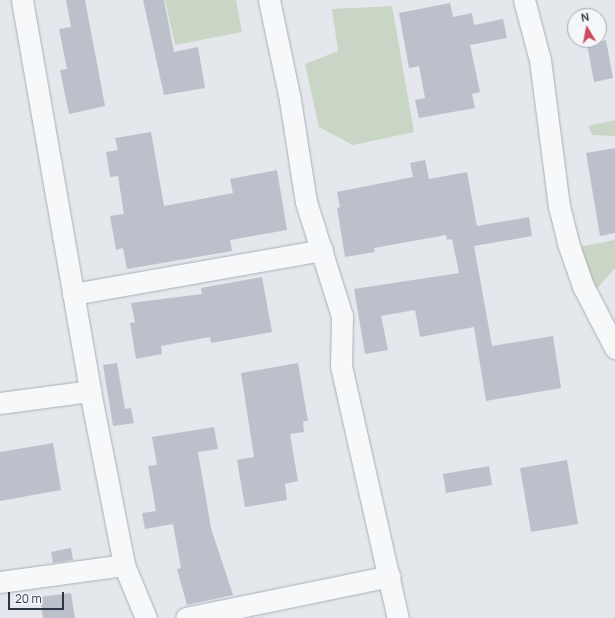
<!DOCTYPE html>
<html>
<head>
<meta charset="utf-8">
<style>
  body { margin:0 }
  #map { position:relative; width:615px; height:618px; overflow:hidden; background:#e4e7ec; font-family:Manrope,sans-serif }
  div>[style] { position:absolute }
  .green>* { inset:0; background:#c9d6c5 }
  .building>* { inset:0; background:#bbc0ca }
  .roads { filter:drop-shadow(0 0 1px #a9aeb7) drop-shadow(0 0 1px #a9aeb7) }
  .minor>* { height:21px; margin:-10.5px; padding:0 10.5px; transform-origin:10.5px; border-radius:10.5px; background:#f7f8fa }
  span { translate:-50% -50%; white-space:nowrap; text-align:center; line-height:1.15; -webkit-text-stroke:4px #f4f6f9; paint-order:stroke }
  .north { position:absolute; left:567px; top:8px; width:40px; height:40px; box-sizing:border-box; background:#f4f6f9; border:1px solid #a4a8b1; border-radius:50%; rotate:350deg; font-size:11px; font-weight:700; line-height:16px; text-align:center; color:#2b3445 }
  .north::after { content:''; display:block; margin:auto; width:14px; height:18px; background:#d1495b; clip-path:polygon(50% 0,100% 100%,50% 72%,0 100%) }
  .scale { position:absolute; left:8px; top:592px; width:56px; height:18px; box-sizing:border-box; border:2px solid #2b3445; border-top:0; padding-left:5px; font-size:12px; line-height:14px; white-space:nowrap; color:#2b3445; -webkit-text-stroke:3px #f4f6f9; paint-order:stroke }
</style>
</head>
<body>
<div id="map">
  <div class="green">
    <div style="clip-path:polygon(165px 0,236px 0,242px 32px,175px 45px)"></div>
    <div style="clip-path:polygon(392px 6px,414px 132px,353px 145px,319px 127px,305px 64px,338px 51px,332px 9px)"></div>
    <div style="clip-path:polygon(615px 120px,615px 136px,592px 135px,588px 126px)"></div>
    <div style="clip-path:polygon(615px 240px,615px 268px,593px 293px,574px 248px)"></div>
  </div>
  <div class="building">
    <div style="clip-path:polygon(66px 0,85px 0,105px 106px,69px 114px,60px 70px,67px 69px,59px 29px,71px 27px)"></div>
    <div style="clip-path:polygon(143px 0,164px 0,174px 52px,198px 47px,205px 88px,164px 95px)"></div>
    <div style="clip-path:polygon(450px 3px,453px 17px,472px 13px,474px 25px,503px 19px,507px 38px,470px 45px,480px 92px,472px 94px,475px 108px,419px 118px,415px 100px,425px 98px,419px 66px,409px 68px,399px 13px)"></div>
    <div style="clip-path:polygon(606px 40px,613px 78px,594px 82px,587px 44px)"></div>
    <div style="clip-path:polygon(151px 132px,164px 206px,233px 193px,230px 179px,277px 170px,287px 230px,230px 240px,232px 251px,127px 269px,123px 248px,116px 250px,110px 216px,124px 214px,118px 176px,110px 177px,106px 152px,118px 150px,115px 138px)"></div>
    <div style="clip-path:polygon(615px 148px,615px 233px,600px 236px,586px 153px)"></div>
    <div style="clip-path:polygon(425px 160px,429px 179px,467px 172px,477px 226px,529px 217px,532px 236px,474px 246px,486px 312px,492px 346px,553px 336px,561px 388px,486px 401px,474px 327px,420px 337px,415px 310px,381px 316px,388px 350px,365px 354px,354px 289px,459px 273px,452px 239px,447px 240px,446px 235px,374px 248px,375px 252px,345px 257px,337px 208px,340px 207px,337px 192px,413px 177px,410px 163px)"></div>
    <div style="clip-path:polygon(262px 277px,272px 332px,211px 343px,210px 337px,161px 346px,162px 354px,136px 359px,130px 323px,135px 322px,131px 303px,202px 294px,201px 288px)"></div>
    <div style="clip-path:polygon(117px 363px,125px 409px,131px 408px,134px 423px,113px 426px,103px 365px)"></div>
    <div style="clip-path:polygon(298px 363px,308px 421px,303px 421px,304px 432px,290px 434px,298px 481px,285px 484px,287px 500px,245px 507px,237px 460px,254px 457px,241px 373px)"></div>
    <div style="clip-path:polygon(214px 427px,218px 449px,198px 452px,211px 528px,233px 595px,187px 605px,177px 569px,181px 568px,173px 524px,145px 529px,142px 513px,156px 511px,148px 466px,157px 465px,152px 437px)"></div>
    <div style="clip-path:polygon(53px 443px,61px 490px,0 501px,0 452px)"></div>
    <div style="clip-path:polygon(567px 460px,578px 524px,531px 532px,520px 468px)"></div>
    <div style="clip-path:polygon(489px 466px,492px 485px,446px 493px,443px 474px)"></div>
    <div style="clip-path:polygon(71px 548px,73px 560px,53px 563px,51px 552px)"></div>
    <div style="clip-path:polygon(71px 593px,75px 618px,43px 618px,40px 597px)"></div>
  </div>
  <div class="roads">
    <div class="minor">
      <div style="left:22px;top:0;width:397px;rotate:80.1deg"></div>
      <div style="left:90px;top:391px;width:177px;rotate:78.9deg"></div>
      <div style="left:124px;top:565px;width:57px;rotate:67.5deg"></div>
      <div style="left:269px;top:0;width:102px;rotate:78.1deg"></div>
      <div style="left:290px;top:100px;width:103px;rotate:81.1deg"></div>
      <div style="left:306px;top:202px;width:120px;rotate:72.5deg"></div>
      <div style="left:342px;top:316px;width:50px;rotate:91.1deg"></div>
      <div style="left:341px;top:366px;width:258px;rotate:77.3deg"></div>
      <div style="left:524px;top:0;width:62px;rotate:75.1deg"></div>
      <div style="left:540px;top:60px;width:147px;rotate:82.6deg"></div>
      <div style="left:559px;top:206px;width:38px;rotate:76deg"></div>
      <div style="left:568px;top:243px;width:46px;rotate:70.8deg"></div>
      <div style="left:583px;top:286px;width:70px;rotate:62.7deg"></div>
      <div style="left:73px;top:294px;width:253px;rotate:-10deg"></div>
      <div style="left:0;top:403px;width:91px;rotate:-7.6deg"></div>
      <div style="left:0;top:582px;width:125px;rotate:-7.8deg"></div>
      <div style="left:186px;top:618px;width:208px;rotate:-11.6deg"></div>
    </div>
  </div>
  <div class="north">N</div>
  <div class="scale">20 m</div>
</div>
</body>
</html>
